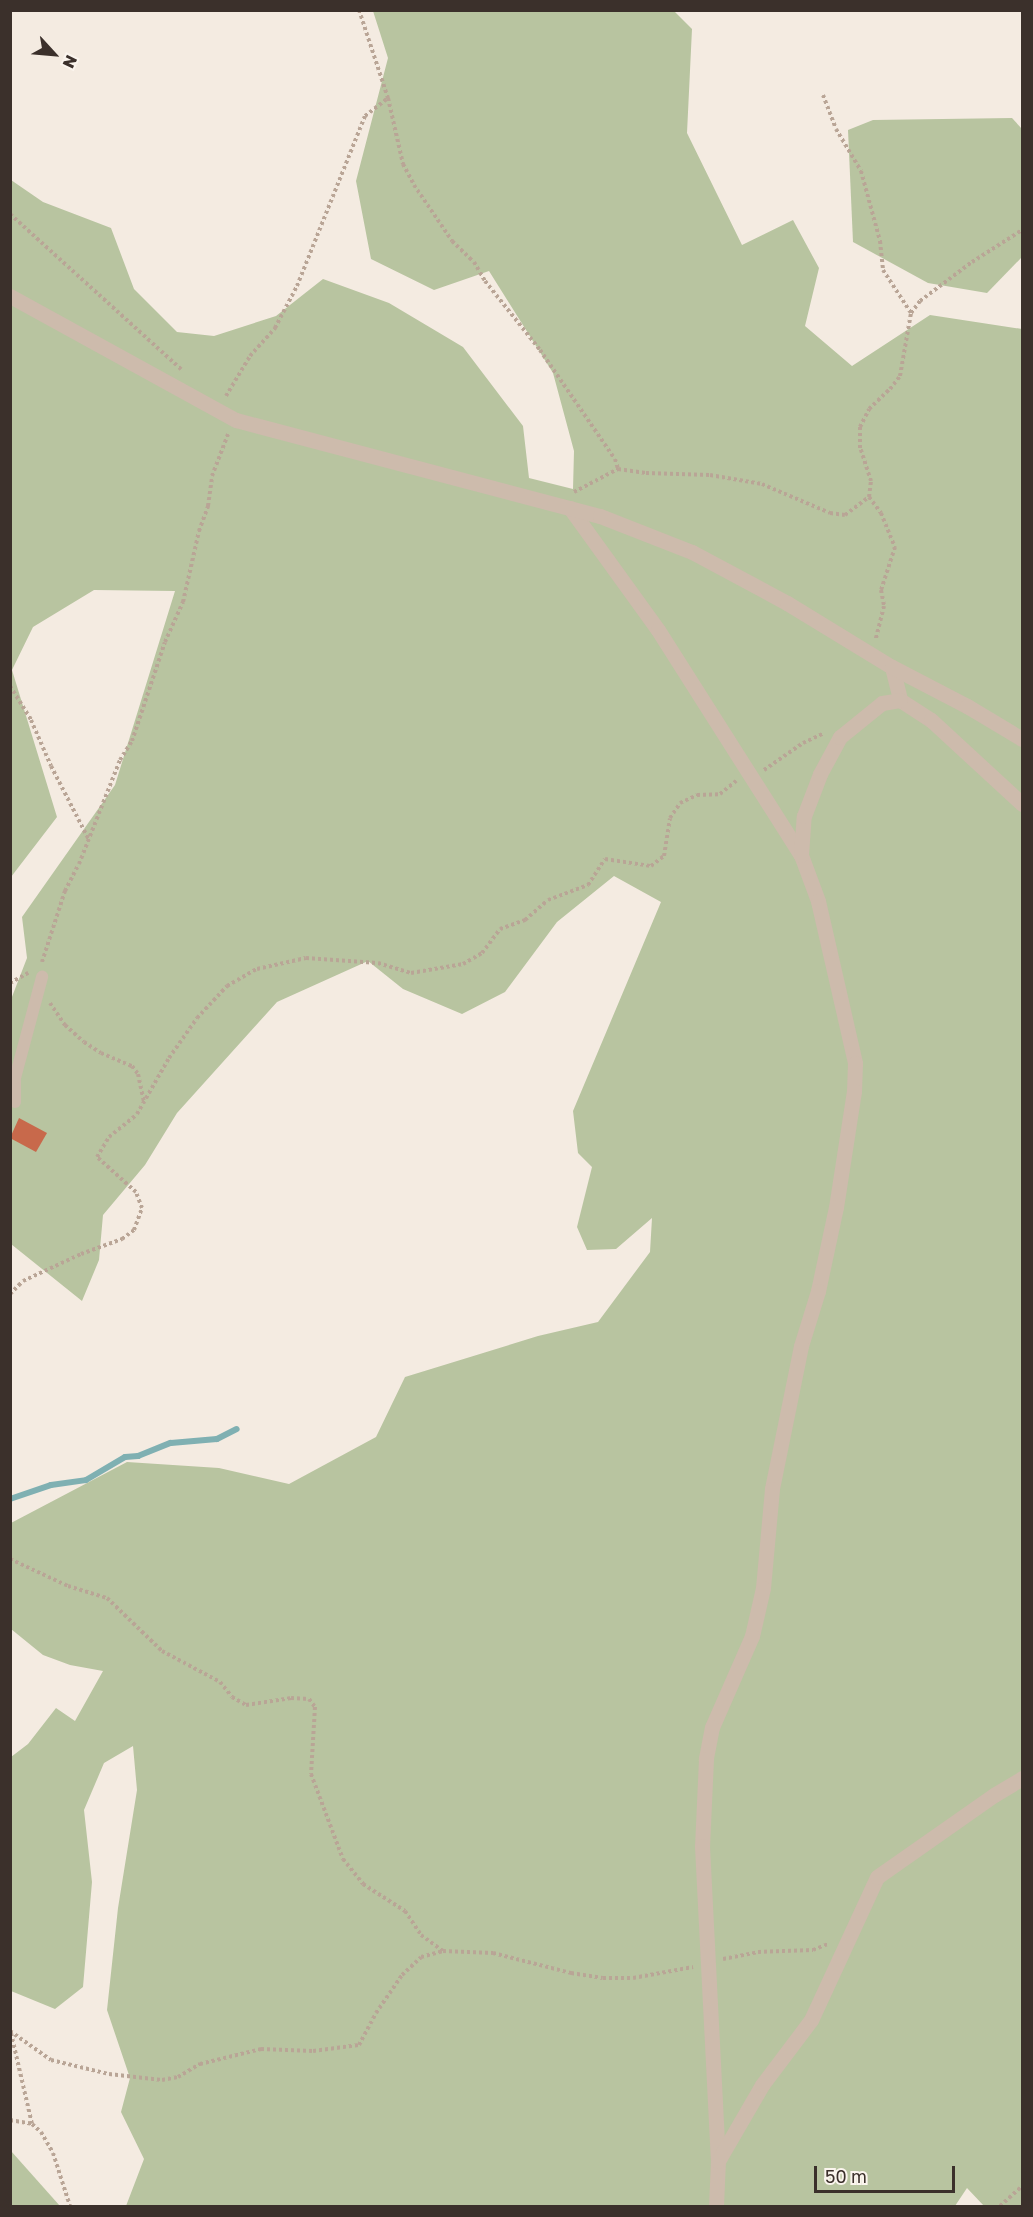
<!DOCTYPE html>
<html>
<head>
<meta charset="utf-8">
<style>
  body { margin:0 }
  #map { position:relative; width:1033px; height:2217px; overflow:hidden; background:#f4ebe1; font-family:"Golos Text",sans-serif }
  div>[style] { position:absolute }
  .green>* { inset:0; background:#b8c4a0 }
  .stream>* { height:6px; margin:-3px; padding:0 3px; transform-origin:3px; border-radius:3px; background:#7fb0b2 }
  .building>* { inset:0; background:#c8694b }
  .path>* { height:4px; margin-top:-2px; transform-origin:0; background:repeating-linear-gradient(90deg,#b9a596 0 3px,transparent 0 6px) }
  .service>* { height:12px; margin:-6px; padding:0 6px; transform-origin:6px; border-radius:6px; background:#cdbbac }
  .minor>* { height:15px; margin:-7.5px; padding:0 7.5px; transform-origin:7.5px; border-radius:7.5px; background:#cdbbac }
  .tertiary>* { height:15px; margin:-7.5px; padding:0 7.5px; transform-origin:7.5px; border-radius:7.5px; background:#cdbbac }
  span { translate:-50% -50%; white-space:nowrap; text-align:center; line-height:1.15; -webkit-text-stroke:4.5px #fbf5ee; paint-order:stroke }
  .frame { position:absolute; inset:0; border:12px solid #3b302b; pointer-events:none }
  .north { position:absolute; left:24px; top:24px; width:60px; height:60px; -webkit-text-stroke:4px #fbf5ee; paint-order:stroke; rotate:116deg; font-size:16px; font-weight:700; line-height:24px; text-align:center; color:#3b302b }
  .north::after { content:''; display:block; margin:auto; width:21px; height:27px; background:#3b302b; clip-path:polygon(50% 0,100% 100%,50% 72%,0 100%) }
  .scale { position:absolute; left:814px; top:2166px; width:141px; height:27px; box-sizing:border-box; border:3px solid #3b302b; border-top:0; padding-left:8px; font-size:18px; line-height:21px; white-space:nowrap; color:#3b302b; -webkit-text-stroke:4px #fbf5ee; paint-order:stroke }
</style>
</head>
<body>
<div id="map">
  <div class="green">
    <div style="clip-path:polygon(373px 11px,674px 11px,692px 29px,687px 133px,742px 245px,793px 220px,819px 268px,805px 326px,852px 366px,930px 315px,1022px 329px,1022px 2206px,984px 2206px,967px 2188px,955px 2206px,126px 2206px,144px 2159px,121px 2112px,130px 2078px,107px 2010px,118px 1908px,137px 1790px,133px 1746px,104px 1763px,84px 1810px,92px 1882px,83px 1987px,55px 2009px,11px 1991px,11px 1757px,28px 1744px,56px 1708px,75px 1721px,103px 1671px,70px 1665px,43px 1655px,11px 1629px,11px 1523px,127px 1462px,219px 1468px,289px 1484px,376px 1437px,405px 1377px,538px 1336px,598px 1322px,650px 1252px,652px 1218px,616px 1249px,587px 1250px,577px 1227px,592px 1167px,578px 1153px,573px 1111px,661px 902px,614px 876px,557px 922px,505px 992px,462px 1014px,403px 989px,368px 961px,277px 1002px,177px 1113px,145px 1165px,103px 1215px,99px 1260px,82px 1301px,11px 1244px,10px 1002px,27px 958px,22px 917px,115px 785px,175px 591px,94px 590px,33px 627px,12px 670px,57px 817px,11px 877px,11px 180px,43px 202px,111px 228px,134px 289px,177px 332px,214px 336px,276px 316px,323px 279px,389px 303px,463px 347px,523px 426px,529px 478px,573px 489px,574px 451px,553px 373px,489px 271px,434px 290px,371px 259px,356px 181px,388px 58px)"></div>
    <div style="clip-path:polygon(1012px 118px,1022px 129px,1022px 257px,987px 293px,928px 283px,853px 242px,848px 130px,873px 120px)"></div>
    <div style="clip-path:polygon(11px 2151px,60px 2206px,11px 2206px)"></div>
  </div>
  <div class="stream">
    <div style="left:10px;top:1499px;width:43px;rotate:-18.9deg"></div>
    <div style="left:51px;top:1485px;width:35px;rotate:-8deg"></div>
    <div style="left:86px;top:1480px;width:45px;rotate:-30.5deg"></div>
    <div style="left:125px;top:1457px;width:13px;rotate:-4deg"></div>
    <div style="left:138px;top:1456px;width:35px;rotate:-22deg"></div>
    <div style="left:171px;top:1443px;width:46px;rotate:-5deg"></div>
    <div style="left:217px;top:1439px;width:22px;rotate:-27deg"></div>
  </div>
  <div class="building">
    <div style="clip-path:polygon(19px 1118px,47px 1133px,36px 1152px,10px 1138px)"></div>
  </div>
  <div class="path">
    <div style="left:359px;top:10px;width:93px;rotate:71.8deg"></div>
    <div style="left:388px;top:98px;width:68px;rotate:77.2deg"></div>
    <div style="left:403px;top:164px;width:24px;rotate:62deg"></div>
    <div style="left:414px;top:185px;width:68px;rotate:55.8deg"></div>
    <div style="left:452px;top:241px;width:30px;rotate:44deg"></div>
    <div style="left:474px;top:262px;width:22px;rotate:60deg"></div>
    <div style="left:485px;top:281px;width:88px;rotate:51.4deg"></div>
    <div style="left:540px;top:350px;width:132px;rotate:55.5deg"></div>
    <div style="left:615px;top:459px;width:10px;rotate:73deg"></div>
    <div style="left:823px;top:95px;width:36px;rotate:69deg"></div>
    <div style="left:836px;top:129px;width:49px;rotate:59.2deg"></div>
    <div style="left:861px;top:171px;width:73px;rotate:74.8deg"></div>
    <div style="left:880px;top:241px;width:29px;rotate:84deg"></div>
    <div style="left:883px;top:270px;width:51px;rotate:56.9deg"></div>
    <div style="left:10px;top:214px;width:231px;rotate:42.2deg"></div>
    <div style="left:226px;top:396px;width:47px;rotate:-59deg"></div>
    <div style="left:250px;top:356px;width:38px;rotate:-48deg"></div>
    <div style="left:275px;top:328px;width:47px;rotate:-62.4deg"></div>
    <div style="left:297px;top:286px;width:183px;rotate:-68.2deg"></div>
    <div style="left:365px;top:116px;width:29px;rotate:-38deg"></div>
    <div style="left:574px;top:492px;width:50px;rotate:-27.6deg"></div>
    <div style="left:618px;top:469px;width:28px;rotate:8deg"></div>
    <div style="left:646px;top:473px;width:64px;rotate:1.8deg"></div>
    <div style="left:710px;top:475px;width:53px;rotate:9.8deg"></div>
    <div style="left:762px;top:484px;width:74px;rotate:23.1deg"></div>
    <div style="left:830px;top:513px;width:15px;rotate:8deg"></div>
    <div style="left:845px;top:515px;width:30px;rotate:-37deg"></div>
    <div style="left:869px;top:497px;width:16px;rotate:-83deg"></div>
    <div style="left:871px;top:481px;width:35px;rotate:-108deg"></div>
    <div style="left:860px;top:448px;width:21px;rotate:-90deg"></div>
    <div style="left:860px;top:427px;width:20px;rotate:-63deg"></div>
    <div style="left:869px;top:409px;width:29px;rotate:-44deg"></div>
    <div style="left:890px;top:389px;width:16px;rotate:-52deg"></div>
    <div style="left:900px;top:376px;width:64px;rotate:-80.1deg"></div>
    <div style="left:911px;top:313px;width:15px;rotate:-53deg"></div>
    <div style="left:920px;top:301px;width:65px;rotate:-36.9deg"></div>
    <div style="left:972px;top:262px;width:59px;rotate:-32.6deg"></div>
    <div style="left:869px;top:497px;width:20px;rotate:53deg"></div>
    <div style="left:881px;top:513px;width:37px;rotate:68deg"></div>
    <div style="left:895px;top:547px;width:45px;rotate:108deg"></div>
    <div style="left:881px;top:590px;width:16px;rotate:79deg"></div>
    <div style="left:884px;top:606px;width:34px;rotate:104deg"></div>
    <div style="left:10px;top:686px;width:40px;rotate:58deg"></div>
    <div style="left:31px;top:720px;width:50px;rotate:66.5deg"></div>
    <div style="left:51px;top:766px;width:83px;rotate:62.8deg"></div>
    <div style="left:764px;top:770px;width:47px;rotate:-34.7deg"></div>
    <div style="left:803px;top:743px;width:23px;rotate:-25deg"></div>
    <div style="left:42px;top:962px;width:75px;rotate:-72.1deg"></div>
    <div style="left:65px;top:891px;width:30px;rotate:-63deg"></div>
    <div style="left:79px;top:864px;width:112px;rotate:-68.5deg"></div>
    <div style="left:120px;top:760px;width:22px;rotate:-58deg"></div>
    <div style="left:132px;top:741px;width:104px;rotate:-71.6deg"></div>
    <div style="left:165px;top:642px;width:44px;rotate:-65.8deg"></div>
    <div style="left:183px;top:602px;width:73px;rotate:-77.3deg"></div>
    <div style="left:199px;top:531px;width:27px;rotate:-70deg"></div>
    <div style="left:208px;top:506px;width:30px;rotate:-82deg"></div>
    <div style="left:212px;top:476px;width:45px;rotate:-69.1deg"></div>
    <div style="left:10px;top:983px;width:21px;rotate:-29deg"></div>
    <div style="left:50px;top:1003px;width:27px;rotate:56deg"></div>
    <div style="left:65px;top:1025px;width:25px;rotate:42deg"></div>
    <div style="left:84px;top:1042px;width:20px;rotate:33deg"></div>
    <div style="left:101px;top:1053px;width:34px;rotate:23deg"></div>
    <div style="left:132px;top:1066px;width:10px;rotate:53deg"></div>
    <div style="left:138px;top:1074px;width:30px;rotate:78deg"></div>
    <div style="left:10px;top:1294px;width:18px;rotate:-45deg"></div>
    <div style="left:23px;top:1281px;width:64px;rotate:-25deg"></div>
    <div style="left:81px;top:1254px;width:44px;rotate:-20.1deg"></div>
    <div style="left:122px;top:1239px;width:15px;rotate:-37deg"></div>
    <div style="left:134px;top:1230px;width:23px;rotate:-70deg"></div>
    <div style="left:142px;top:1208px;width:17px;rotate:-111deg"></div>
    <div style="left:136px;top:1192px;width:52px;rotate:-138.1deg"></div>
    <div style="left:97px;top:1157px;width:23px;rotate:-59deg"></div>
    <div style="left:109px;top:1137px;width:36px;rotate:-39deg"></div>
    <div style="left:137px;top:1114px;width:64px;rotate:-60.3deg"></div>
    <div style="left:169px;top:1058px;width:49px;rotate:-55deg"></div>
    <div style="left:197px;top:1018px;width:44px;rotate:-46.8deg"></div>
    <div style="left:227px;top:986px;width:34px;rotate:-30deg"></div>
    <div style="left:257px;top:969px;width:50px;rotate:-12.7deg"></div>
    <div style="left:306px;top:958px;width:72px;rotate:4deg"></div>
    <div style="left:378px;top:963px;width:34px;rotate:17deg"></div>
    <div style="left:411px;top:973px;width:53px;rotate:-9.8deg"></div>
    <div style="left:463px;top:964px;width:22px;rotate:-30deg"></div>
    <div style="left:482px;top:953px;width:30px;rotate:-53deg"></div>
    <div style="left:500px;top:929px;width:27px;rotate:-20deg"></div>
    <div style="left:525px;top:920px;width:30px;rotate:-41deg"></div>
    <div style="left:548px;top:900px;width:43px;rotate:-20.6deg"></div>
    <div style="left:588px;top:885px;width:31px;rotate:-57deg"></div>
    <div style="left:605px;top:859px;width:47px;rotate:8.7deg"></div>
    <div style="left:651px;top:866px;width:16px;rotate:-38deg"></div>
    <div style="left:664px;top:856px;width:38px;rotate:-81deg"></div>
    <div style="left:670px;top:818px;width:18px;rotate:-56deg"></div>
    <div style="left:680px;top:803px;width:19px;rotate:-25deg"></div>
    <div style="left:697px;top:795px;width:23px;rotate:-2deg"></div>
    <div style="left:720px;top:794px;width:21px;rotate:-39deg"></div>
    <div style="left:10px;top:1559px;width:64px;rotate:25deg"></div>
    <div style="left:68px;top:1586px;width:41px;rotate:17.1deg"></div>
    <div style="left:107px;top:1598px;width:76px;rotate:43.9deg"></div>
    <div style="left:162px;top:1651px;width:66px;rotate:28.1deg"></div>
    <div style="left:220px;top:1682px;width:19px;rotate:51deg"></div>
    <div style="left:232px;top:1697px;width:16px;rotate:30deg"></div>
    <div style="left:246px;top:1705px;width:46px;rotate:-8.8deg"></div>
    <div style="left:291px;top:1698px;width:18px;rotate:3deg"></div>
    <div style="left:309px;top:1699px;width:10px;rotate:53deg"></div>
    <div style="left:315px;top:1707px;width:67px;rotate:93.4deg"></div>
    <div style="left:311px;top:1774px;width:91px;rotate:69.4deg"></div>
    <div style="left:343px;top:1859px;width:32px;rotate:51deg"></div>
    <div style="left:363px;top:1884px;width:50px;rotate:32.7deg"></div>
    <div style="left:405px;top:1911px;width:29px;rotate:56deg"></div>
    <div style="left:421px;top:1935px;width:27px;rotate:36deg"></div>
    <div style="left:723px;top:1959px;width:36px;rotate:-11deg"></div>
    <div style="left:758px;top:1952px;width:55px;rotate:-2.1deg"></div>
    <div style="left:813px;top:1950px;width:16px;rotate:-22deg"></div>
    <div style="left:10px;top:2031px;width:50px;rotate:35.3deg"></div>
    <div style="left:51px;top:2060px;width:60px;rotate:13.6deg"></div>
    <div style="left:109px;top:2074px;width:53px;rotate:6.5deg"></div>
    <div style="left:162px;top:2080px;width:16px;rotate:-11deg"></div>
    <div style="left:178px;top:2077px;width:26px;rotate:-31deg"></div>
    <div style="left:200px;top:2064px;width:63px;rotate:-13.8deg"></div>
    <div style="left:261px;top:2049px;width:52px;rotate:2.2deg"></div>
    <div style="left:313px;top:2051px;width:46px;rotate:-7.4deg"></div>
    <div style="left:359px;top:2045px;width:36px;rotate:-62deg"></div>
    <div style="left:376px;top:2013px;width:46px;rotate:-55.6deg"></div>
    <div style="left:402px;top:1975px;width:26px;rotate:-43deg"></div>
    <div style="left:421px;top:1957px;width:23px;rotate:-15deg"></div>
    <div style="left:443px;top:1951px;width:50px;rotate:2.3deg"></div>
    <div style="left:493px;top:1953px;width:81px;rotate:14.4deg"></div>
    <div style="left:571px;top:1973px;width:32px;rotate:9deg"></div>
    <div style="left:603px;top:1978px;width:30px"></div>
    <div style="left:633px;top:1978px;width:61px;rotate:-10.4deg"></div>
    <div style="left:11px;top:2033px;width:93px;rotate:77deg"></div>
    <div style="left:10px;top:2120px;width:22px;rotate:10deg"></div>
    <div style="left:32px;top:2124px;width:12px;rotate:42deg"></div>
    <div style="left:41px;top:2132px;width:24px;rotate:60deg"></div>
    <div style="left:53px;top:2153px;width:56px;rotate:72.2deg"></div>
    <div style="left:1000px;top:2206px;width:30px;rotate:-42deg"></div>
  </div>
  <div class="service">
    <div style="left:15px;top:1102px;width:24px;rotate:-90deg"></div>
    <div style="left:15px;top:1078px;width:105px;rotate:-75deg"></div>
  </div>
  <div class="minor">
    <div style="left:570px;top:508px;width:150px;rotate:54.2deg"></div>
    <div style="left:658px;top:630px;width:267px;rotate:57.6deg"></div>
    <div style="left:801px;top:855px;width:49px;rotate:69.7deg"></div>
    <div style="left:818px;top:901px;width:166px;rotate:77.1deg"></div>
    <div style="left:855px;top:1063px;width:28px;rotate:92deg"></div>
    <div style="left:854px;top:1091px;width:117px;rotate:98.8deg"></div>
    <div style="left:836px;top:1207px;width:86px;rotate:102.1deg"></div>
    <div style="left:818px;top:1291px;width:58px;rotate:107.2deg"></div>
    <div style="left:801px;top:1346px;width:146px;rotate:101.5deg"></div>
    <div style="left:772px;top:1489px;width:99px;rotate:95.2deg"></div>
    <div style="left:763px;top:1588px;width:49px;rotate:102.9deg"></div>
    <div style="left:752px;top:1636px;width:99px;rotate:113.7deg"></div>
    <div style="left:712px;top:1727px;width:33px;rotate:101deg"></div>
    <div style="left:706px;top:1759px;width:87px;rotate:92.6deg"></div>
    <div style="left:702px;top:1846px;width:315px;rotate:87.1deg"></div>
    <div style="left:892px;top:667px;width:34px;rotate:76deg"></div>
    <div style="left:900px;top:700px;width:37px;rotate:33deg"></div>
    <div style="left:931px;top:720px;width:124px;rotate:42.7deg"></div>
    <div style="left:801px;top:855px;width:39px;rotate:-86deg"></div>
    <div style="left:804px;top:816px;width:45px;rotate:-69.1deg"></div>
    <div style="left:820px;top:774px;width:42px;rotate:-61.6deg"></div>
    <div style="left:840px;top:737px;width:54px;rotate:-39deg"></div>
    <div style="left:882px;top:703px;width:18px;rotate:-9deg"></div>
    <div style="left:716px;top:2206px;width:45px;rotate:-87.5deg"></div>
    <div style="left:718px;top:2161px;width:88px;rotate:-59.9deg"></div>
    <div style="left:762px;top:2085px;width:81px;rotate:-53deg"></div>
    <div style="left:811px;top:2020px;width:157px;rotate:-65.2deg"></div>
    <div style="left:877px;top:1877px;width:143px;rotate:-35deg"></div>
    <div style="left:994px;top:1795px;width:33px;rotate:-31deg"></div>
  </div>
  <div class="tertiary">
    <div style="left:10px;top:296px;width:258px;rotate:28.8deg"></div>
    <div style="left:236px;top:420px;width:376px;rotate:14.8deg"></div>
    <div style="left:600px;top:516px;width:99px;rotate:21.4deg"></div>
    <div style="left:692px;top:552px;width:108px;rotate:28.2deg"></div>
    <div style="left:787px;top:603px;width:123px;rotate:31.4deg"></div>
    <div style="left:892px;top:667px;width:85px;rotate:27.5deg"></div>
    <div style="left:967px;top:706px;width:64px;rotate:31deg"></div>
  </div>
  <div class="frame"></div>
  <div class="north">N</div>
  <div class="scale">50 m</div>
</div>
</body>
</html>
